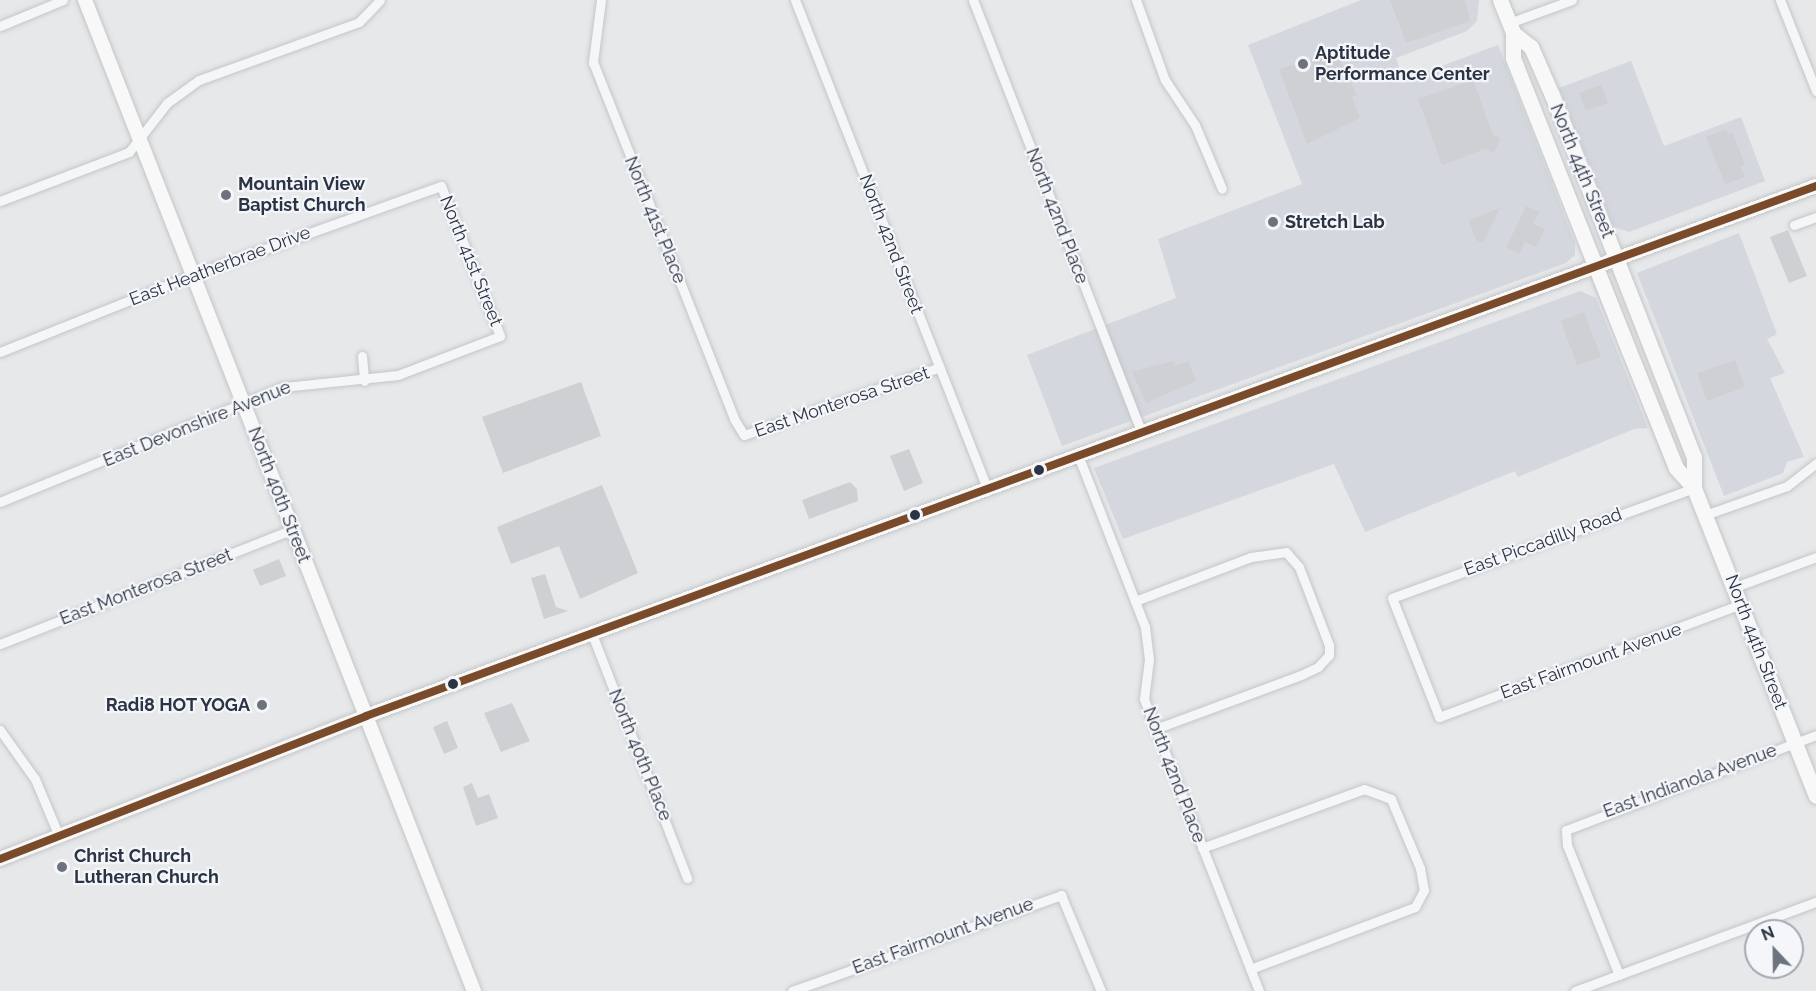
<!DOCTYPE html>
<html>
<head>
<meta charset="utf-8">
<style>
  body { margin:0 }
  #map { position:relative; width:1816px; height:991px; overflow:hidden; background:#e6e8ea; font-family:Raleway,sans-serif }
  div>[style] { position:absolute }
  .built>* { inset:0; background:#d4d7dd }
  .building>* { inset:0; background:#ced0d3 }
  .roads { filter:drop-shadow(0 0 2px #c4c6c8) drop-shadow(0 0 2px #c4c6c8) }
  .minor>* { height:9px; margin:-4.5px; padding:0 4.5px; transform-origin:4.5px; border-radius:4.5px; background:#f5f6f7 }
  .secondary>* { height:14px; margin:-7px; padding:0 7px; transform-origin:7px; border-radius:7px; background:#f8f8f8 }
  .primary>* { height:15px; margin:-7.5px; padding:0 7.5px; transform-origin:7.5px; border-radius:7.5px; background:#f8f8f8 }
  .bus-1>* { height:8px; margin:-4px; padding:0 4px; transform-origin:4px; border-radius:4px; background:#7a4b2a }
  .dots>* { width:16px; height:16px; translate:-50% -50%; box-sizing:border-box; border:3px solid #f4f6f9; border-radius:50% }
  span { translate:-50% -50%; white-space:nowrap; text-align:center; line-height:1.15; -webkit-text-stroke:4.5px #f4f6f9; paint-order:stroke }
  .poi-label { font-size:18px; color:#2b3445; font-weight:700 }
  .left { translate:0 -50%; text-align:left }
  .right { translate:-100% -50%; text-align:right }
  .street-label { font-size:18px; color:#2b3445 }
  .north { position:absolute; left:1744px; top:919px; width:60px; height:60px; box-sizing:border-box; background:#f4f6f9; border:2px solid #a4a8b1; border-radius:50%; rotate:338deg; font-size:16px; font-weight:700; line-height:24px; text-align:center; color:#2b3445 }
  .north::after { content:''; display:block; margin:auto; width:21px; height:27px; background:#6c737f; clip-path:polygon(50% 0,100% 100%,50% 72%,0 100%) }
</style>
</head>
<body>
<div id="map">
  <div class="built">
    <div style="clip-path:polygon(1361px 0,1479px 0,1477px 21px,1467px 31px,1396px 58px,1404px 80px,1498px 45px,1575px 243px,1575px 255px,1566px 263px,1062px 446px,1027px 355px,1176px 298px,1158px 239px,1302px 184px,1248px 45px)"></div>
    <div style="clip-path:polygon(1631px 61px,1664px 146px,1741px 117px,1765px 181px,1629px 232px,1614px 227px,1559px 88px)"></div>
    <div style="clip-path:polygon(1739px 233px,1777px 334px,1767px 339px,1785px 373px,1770px 378px,1804px 457px,1787px 462px,1783px 473px,1724px 496px,1637px 273px)"></div>
    <div style="clip-path:polygon(1580px 291px,1596px 298px,1648px 428px,1634px 429px,1518px 477px,1515px 471px,1365px 532px,1334px 464px,1123px 539px,1094px 468px)"></div>
  </div>
  <div class="building">
    <div style="clip-path:polygon(1390px 0,1465px 0,1470px 21px,1406px 43px)"></div>
    <div style="clip-path:polygon(1336px 51px,1357px 95px,1352px 97px,1360px 118px,1307px 144px,1279px 69px)"></div>
    <div style="clip-path:polygon(1473px 80px,1493px 135px,1501px 138px,1494px 153px,1485px 149px,1442px 165px,1418px 99px)"></div>
    <div style="clip-path:polygon(1601px 85px,1608px 103px,1586px 111px,1579px 93px)"></div>
    <div style="clip-path:polygon(1726px 129px,1729px 134px,1733px 133px,1745px 165px,1741px 167px,1745px 177px,1725px 184px,1706px 137px)"></div>
    <div style="clip-path:polygon(1526px 206px,1539px 212px,1533px 224px,1545px 229px,1536px 247px,1525px 242px,1519px 254px,1506px 248px)"></div>
    <div style="clip-path:polygon(1500px 208px,1483px 243px,1476px 240px,1469px 220px)"></div>
    <div style="clip-path:polygon(1788px 230px,1807px 276px,1789px 283px,1770px 237px)"></div>
    <div style="clip-path:polygon(1584px 312px,1601px 357px,1577px 365px,1561px 321px)"></div>
    <div style="clip-path:polygon(1735px 360px,1745px 387px,1707px 401px,1697px 373px)"></div>
    <div style="clip-path:polygon(1173px 361px,1175px 366px,1188px 361px,1196px 381px,1146px 403px,1132px 372px)"></div>
    <div style="clip-path:polygon(581px 382px,601px 436px,503px 473px,482px 417px)"></div>
    <div style="clip-path:polygon(909px 449px,923px 483px,904px 491px,890px 456px)"></div>
    <div style="clip-path:polygon(850px 482px,857px 489px,858px 501px,809px 519px,802px 500px)"></div>
    <div style="clip-path:polygon(602px 485px,638px 573px,580px 599px,559px 546px,511px 564px,497px 527px)"></div>
    <div style="clip-path:polygon(279px 559px,286px 576px,260px 586px,253px 570px)"></div>
    <div style="clip-path:polygon(545px 574px,556px 607px,568px 611px,544px 619px,531px 578px)"></div>
    <div style="clip-path:polygon(512px 703px,530px 741px,501px 752px,484px 713px)"></div>
    <div style="clip-path:polygon(447px 721px,458px 748px,444px 754px,433px 727px)"></div>
    <div style="clip-path:polygon(472px 783px,478px 798px,489px 794px,498px 818px,476px 826px,463px 787px)"></div>
  </div>
  <div class="roads">
    <div class="minor">
      <div style="left:601px;top:0;width:63px;rotate:97.4deg"></div>
      <div style="left:593px;top:62px;width:384px;rotate:68.4deg"></div>
      <div style="left:734px;top:419px;width:19px;rotate:58deg"></div>
      <div style="left:744px;top:435px;width:207px;rotate:-19.1deg"></div>
      <div style="left:795px;top:0;width:524px;rotate:68.52deg"></div>
      <div style="left:973px;top:0;width:464px;rotate:68.7deg"></div>
      <div style="left:1136px;top:0;width:85px;rotate:70.1deg"></div>
      <div style="left:1165px;top:80px;width:54px;rotate:56.3deg"></div>
      <div style="left:1195px;top:125px;width:69px;rotate:67.1deg"></div>
      <div style="left:1780px;top:0;width:98px;rotate:68.4deg"></div>
      <div style="left:1509px;top:23px;width:67px;rotate:-20.1deg"></div>
      <div style="left:0;top:26px;width:68px;rotate:-22.4deg"></div>
      <div style="left:0;top:201px;width:138px;rotate:-20.8deg"></div>
      <div style="left:129px;top:152px;width:62px;rotate:-52.2deg"></div>
      <div style="left:167px;top:103px;width:39px;rotate:-36deg"></div>
      <div style="left:199px;top:80px;width:170px;rotate:-19.9deg"></div>
      <div style="left:359px;top:22px;width:30px;rotate:-46deg"></div>
      <div style="left:1794px;top:225px;width:23px;rotate:-20deg"></div>
      <div style="left:0;top:352px;width:210px;rotate:-21.8deg"></div>
      <div style="left:195px;top:274px;width:261px;rotate:-19.7deg"></div>
      <div style="left:441px;top:186px;width:161px;rotate:68.5deg"></div>
      <div style="left:500px;top:336px;width:109px;rotate:159.1deg"></div>
      <div style="left:398px;top:375px;width:116px;rotate:174deg"></div>
      <div style="left:283px;top:387px;width:305px;rotate:157.9deg"></div>
      <div style="left:362px;top:356px;width:25px;rotate:85deg"></div>
      <div style="left:1078px;top:455px;width:185px;rotate:68.7deg"></div>
      <div style="left:1145px;top:627px;width:32px;rotate:83deg"></div>
      <div style="left:1149px;top:659px;width:40px;rotate:97.1deg"></div>
      <div style="left:1144px;top:699px;width:314px;rotate:68.5deg"></div>
      <div style="left:1694px;top:488px;width:321px;rotate:160deg"></div>
      <div style="left:1392px;top:598px;width:128px;rotate:68.4deg"></div>
      <div style="left:1439px;top:717px;width:323px;rotate:-20.5deg"></div>
      <div style="left:1705px;top:515px;width:87px;rotate:-19.5deg"></div>
      <div style="left:1787px;top:486px;width:37px;rotate:-38deg"></div>
      <div style="left:1735px;top:587px;width:86px;rotate:-20.3deg"></div>
      <div style="left:1135px;top:601px;width:124px;rotate:-20.8deg"></div>
      <div style="left:1251px;top:557px;width:35px;rotate:-8deg"></div>
      <div style="left:1286px;top:552px;width:20px;rotate:49deg"></div>
      <div style="left:1299px;top:567px;width:84px;rotate:69deg"></div>
      <div style="left:1329px;top:645px;width:10px;rotate:90deg"></div>
      <div style="left:1329px;top:655px;width:16px;rotate:133deg"></div>
      <div style="left:1318px;top:667px;width:19px;rotate:155deg"></div>
      <div style="left:1301px;top:675px;width:156px;rotate:159.7deg"></div>
      <div style="left:592px;top:634px;width:262px;rotate:68.7deg"></div>
      <div style="left:0;top:644px;width:315px;rotate:-21.4deg"></div>
      <div style="left:0;top:730px;width:60px;rotate:54.5deg"></div>
      <div style="left:35px;top:779px;width:62px;rotate:67.2deg"></div>
      <div style="left:1202px;top:848px;width:172px;rotate:-20deg"></div>
      <div style="left:1364px;top:789px;width:29px;rotate:20deg"></div>
      <div style="left:1391px;top:799px;width:75px;rotate:67.2deg"></div>
      <div style="left:1420px;top:868px;width:22px;rotate:80deg"></div>
      <div style="left:1424px;top:890px;width:19px;rotate:118deg"></div>
      <div style="left:1415px;top:907px;width:176px;rotate:159.4deg"></div>
      <div style="left:1619px;top:975px;width:140px;rotate:-111.8deg"></div>
      <div style="left:1567px;top:845px;width:15px;rotate:-94deg"></div>
      <div style="left:1566px;top:830px;width:267px;rotate:-20.8deg"></div>
      <div style="left:792px;top:991px;width:286px;rotate:-19.6deg"></div>
      <div style="left:1061px;top:895px;width:104px;rotate:67.4deg"></div>
      <div style="left:1575px;top:991px;width:257px;rotate:-20.3deg"></div>
    </div>
    <div class="secondary">
      <div style="left:85px;top:0;width:1065px;rotate:68.57deg"></div>
      <div style="left:0;top:859px;width:393px;rotate:-21.3deg"></div>
      <div style="left:366px;top:716px;width:1544px;rotate:-20.08deg"></div>
    </div>
    <div class="primary">
      <div style="left:1500px;top:0;width:35px;rotate:68deg"></div>
      <div style="left:1513px;top:33px;width:25px;rotate:90deg"></div>
      <div style="left:1513px;top:58px;width:315px;rotate:68.4deg"></div>
      <div style="left:1629px;top:351px;width:126px;rotate:68.1deg"></div>
      <div style="left:1676px;top:468px;width:27px;rotate:48deg"></div>
      <div style="left:1694px;top:488px;width:331px;rotate:68.4deg"></div>
      <div style="left:1513px;top:33px;width:23px;rotate:38deg"></div>
      <div style="left:1531px;top:47px;width:52px;rotate:66.4deg"></div>
      <div style="left:1552px;top:95px;width:389px;rotate:68.6deg"></div>
      <div style="left:1694px;top:457px;width:31px;rotate:90deg"></div>
    </div>
  </div>
  <div class="bus-1">
    <div style="left:0;top:859px;width:393px;rotate:-21.3deg"></div>
    <div style="left:366px;top:716px;width:1544px;rotate:-20.08deg"></div>
  </div>
  <div class="dots">
    <div style="left:1303px;top:64px;background:#6c737f"></div>
    <div style="left:226px;top:195px;background:#6c737f"></div>
    <div style="left:1273px;top:222px;background:#6c737f"></div>
    <div style="left:1039px;top:470px;background:#2b3445"></div>
    <div style="left:915px;top:515px;background:#2b3445"></div>
    <div style="left:453px;top:684px;background:#2b3445"></div>
    <div style="left:262px;top:705px;background:#6c737f"></div>
    <div style="left:62px;top:867px;background:#6c737f"></div>
  </div>
  <div class="poi-label">
    <span class="left" style="left:1315px;top:64px">Aptitude<br>Performance Center</span>
    <span class="left" style="left:238px;top:195px">Mountain View<br>Baptist Church</span>
    <span class="left" style="left:1285px;top:222px">Stretch Lab</span>
    <span class="right" style="left:250px;top:705px">Radi8 HOT YOGA</span>
    <span class="left" style="left:74px;top:867px">Christ Church<br>Lutheran Church</span>
  </div>
  <div class="street-label">
    <span style="left:1582px;top:171px;rotate:68deg">North 44th Street</span>
    <span style="left:1057px;top:216px;rotate:69deg">North 42nd Place</span>
    <span style="left:655px;top:220px;rotate:68deg">North 41st Place</span>
    <span style="left:891px;top:244px;rotate:69deg">North 42nd Street</span>
    <span style="left:471px;top:261px;rotate:68deg">North 41st Street</span>
    <span style="left:220px;top:266px;rotate:-21deg">East Heatherbrae Drive</span>
    <span style="left:842px;top:402px;rotate:-19deg">East Monterosa Street</span>
    <span style="left:197px;top:424px;rotate:-22deg">East Devonshire Avenue</span>
    <span style="left:279px;top:495px;rotate:69deg">North 40th Street</span>
    <span style="left:1543px;top:542px;rotate:-20deg">East Piccadilly Road</span>
    <span style="left:146px;top:587px;rotate:-21deg">East Monterosa Street</span>
    <span style="left:1756px;top:642px;rotate:69deg">North 44th Street</span>
    <span style="left:1591px;top:661px;rotate:-20deg">East Fairmount Avenue</span>
    <span style="left:640px;top:755px;rotate:68deg">North 40th Place</span>
    <span style="left:1174px;top:775px;rotate:69deg">North 42nd Place</span>
    <span style="left:1690px;top:781px;rotate:-20deg">East Indianola Avenue</span>
    <span style="left:943px;top:936px;rotate:-20deg">East Fairmount Avenue</span>
  </div>
  <div class="north">N</div>
</div>
</body>
</html>
